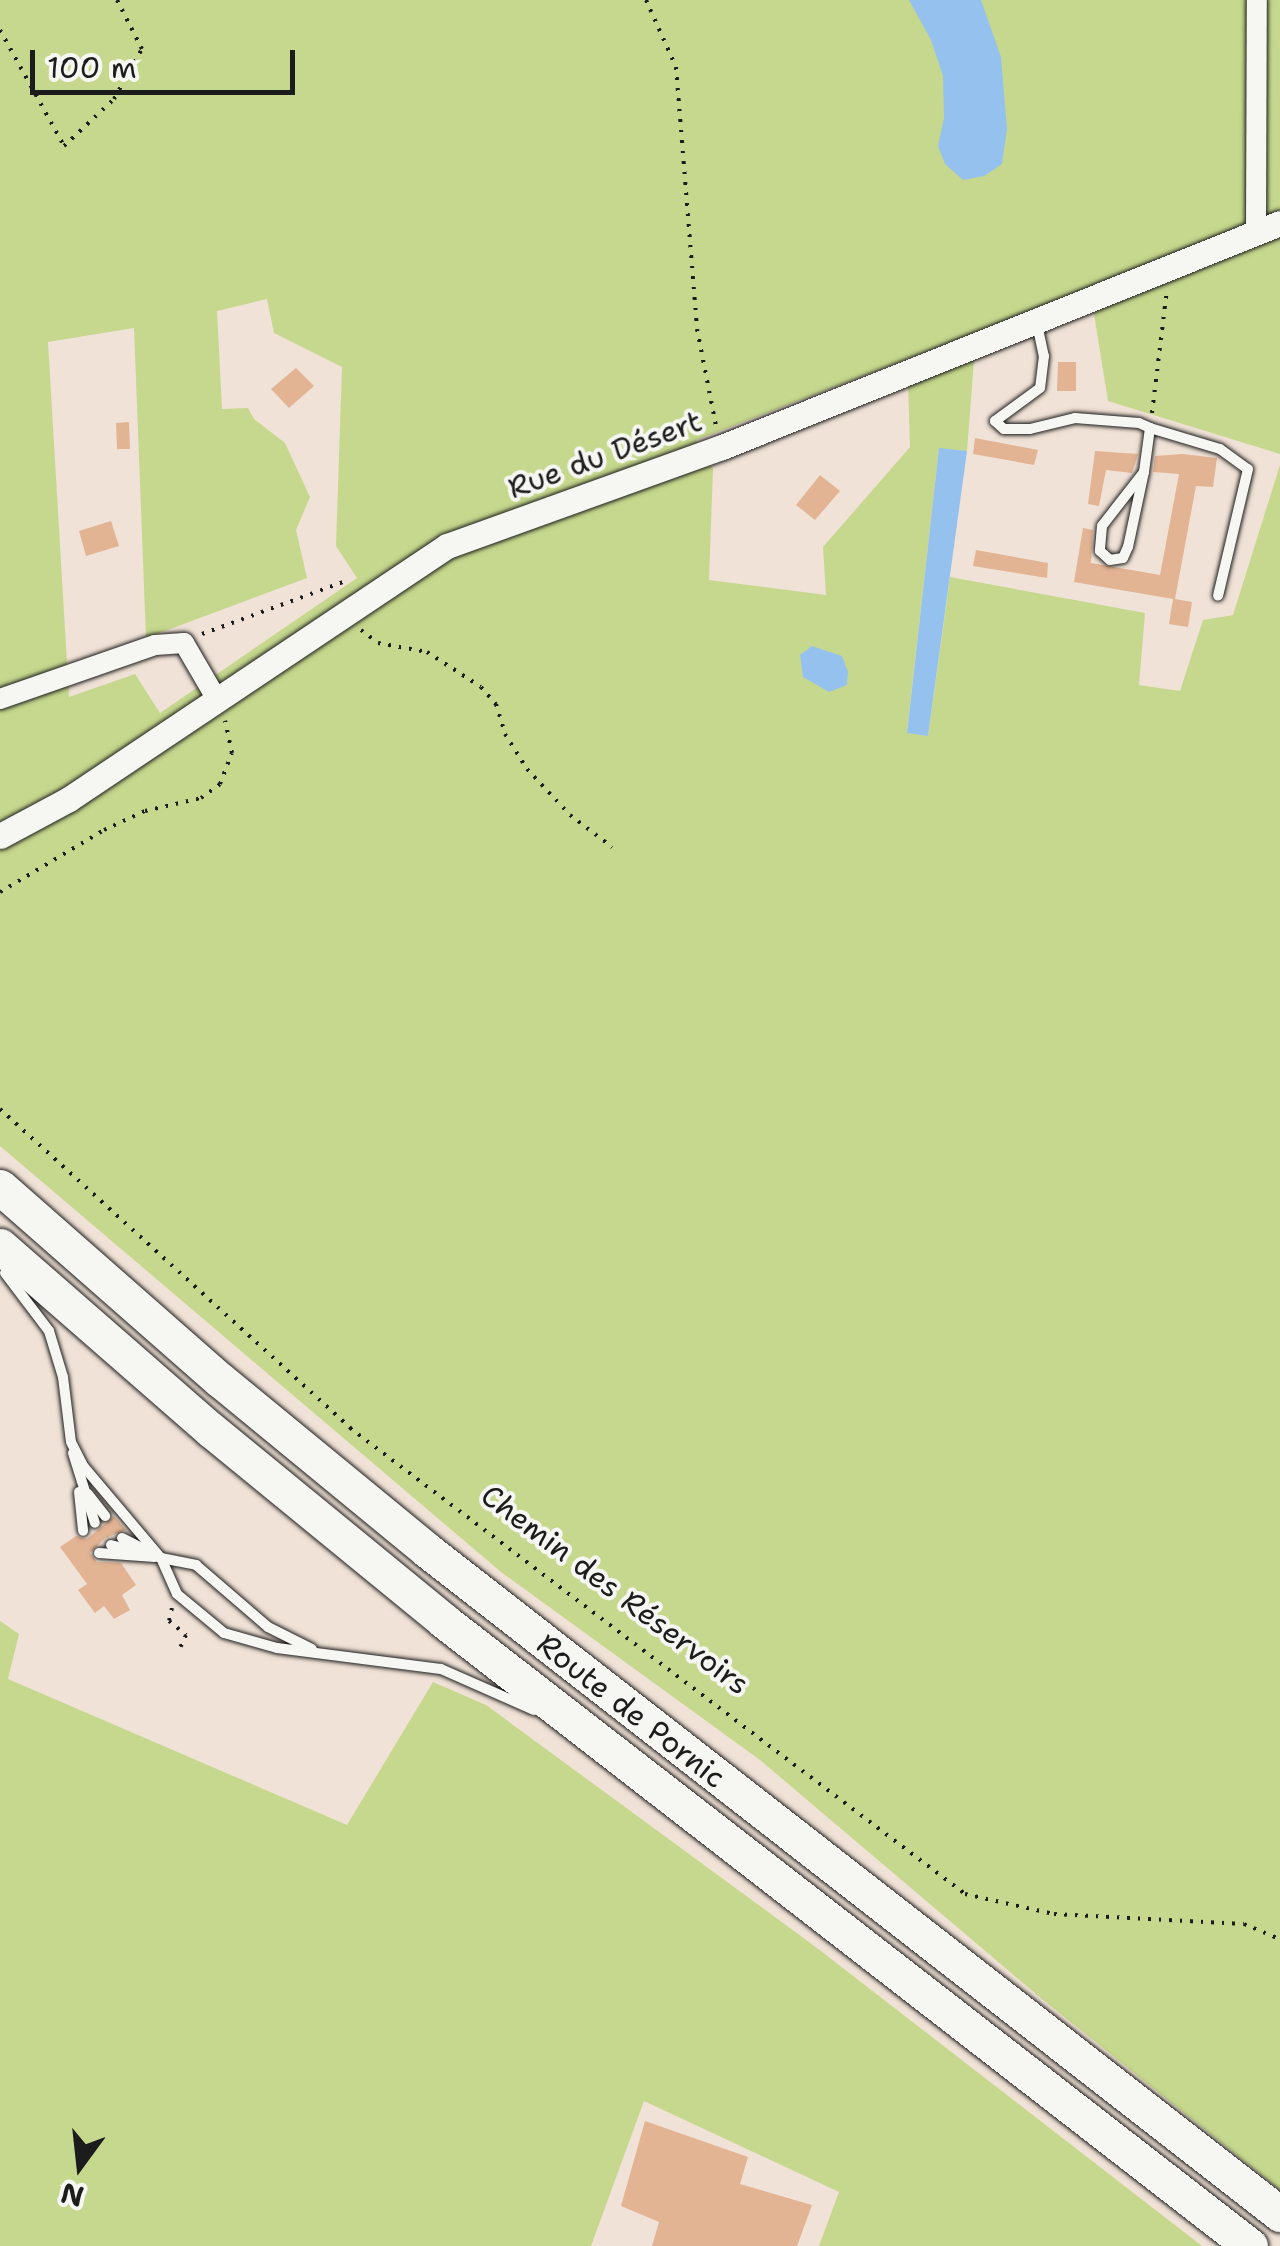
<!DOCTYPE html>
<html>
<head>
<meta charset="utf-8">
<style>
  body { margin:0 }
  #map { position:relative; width:1280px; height:2246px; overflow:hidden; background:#f0e2d6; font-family:"Shantell Sans",sans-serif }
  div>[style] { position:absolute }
  .green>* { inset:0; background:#c6d88d }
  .water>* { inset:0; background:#95c1ee }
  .building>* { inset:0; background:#e3b494 }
  .path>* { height:4px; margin-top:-2px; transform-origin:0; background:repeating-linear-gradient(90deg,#1c1c1c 0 2.5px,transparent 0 10.5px) }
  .roads { filter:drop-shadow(0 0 2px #1c1c1c) drop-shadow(0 0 2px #1c1c1c) }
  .service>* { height:10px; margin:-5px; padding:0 5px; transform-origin:5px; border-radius:5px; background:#f6f6f2 }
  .minor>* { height:20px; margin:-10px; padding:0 10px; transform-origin:10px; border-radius:10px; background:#f6f6f2 }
  .tertiary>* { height:25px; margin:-12.5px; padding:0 12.5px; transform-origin:12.5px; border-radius:12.5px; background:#f6f6f2 }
  .trunk>* { height:35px; margin:-17.5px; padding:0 17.5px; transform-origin:17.5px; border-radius:17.5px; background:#f6f6f2 }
  span { translate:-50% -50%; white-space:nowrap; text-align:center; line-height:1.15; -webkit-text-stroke:8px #f6f6f2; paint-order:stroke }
  .street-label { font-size:30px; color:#1c1c1c }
  .north { position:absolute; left:30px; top:2116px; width:100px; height:100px; -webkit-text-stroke:8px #f6f6f2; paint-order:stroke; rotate:195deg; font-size:28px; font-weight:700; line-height:40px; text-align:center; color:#1c1c1c }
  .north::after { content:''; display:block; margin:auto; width:35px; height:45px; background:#1c1c1c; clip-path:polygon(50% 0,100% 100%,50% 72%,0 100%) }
  .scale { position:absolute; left:30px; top:50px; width:265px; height:45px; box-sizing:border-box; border:5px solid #1c1c1c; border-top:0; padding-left:12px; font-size:30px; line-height:35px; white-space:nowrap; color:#1c1c1c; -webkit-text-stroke:8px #f6f6f2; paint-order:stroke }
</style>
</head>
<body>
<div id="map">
  <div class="green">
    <div style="clip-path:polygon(evenodd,0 0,1280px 0,1280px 454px,1108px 401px,1090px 289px,696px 440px,713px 469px,709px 580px,826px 595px,823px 547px,910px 447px,908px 382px,974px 360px,967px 451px,939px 449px,907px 732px,928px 736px,950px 577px,1145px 613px,1139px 685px,1180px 691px,1203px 620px,1233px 615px,1280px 465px,1280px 2190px,1042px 1999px,760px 1760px,501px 1572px,0 1146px,0 0,267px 299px,274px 333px,342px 367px,336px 546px,357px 578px,160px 713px,135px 674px,69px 697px,48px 342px,134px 328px,146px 638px,307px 578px,296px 530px,310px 497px,285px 443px,254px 419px,248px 408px,222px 409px,217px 311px,267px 299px)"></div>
    <div style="clip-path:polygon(0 1621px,19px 1634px,8px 1679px,347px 1825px,433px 1682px,486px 1705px,817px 1948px,1202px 2246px,819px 2246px,839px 2192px,644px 2101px,591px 2246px,0 2246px)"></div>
  </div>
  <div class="water">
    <div style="clip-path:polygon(909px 0,981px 0,1001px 57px,1007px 129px,1002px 164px,984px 176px,963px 180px,945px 164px,938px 146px,944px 118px,943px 76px,931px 40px)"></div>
    <div style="clip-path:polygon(939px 448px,967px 451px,928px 736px,907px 733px)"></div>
    <div style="clip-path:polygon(812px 646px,842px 656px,848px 672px,847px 685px,829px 692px,803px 677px,800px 655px)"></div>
  </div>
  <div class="building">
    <div style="clip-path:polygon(1058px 362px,1076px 362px,1076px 391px,1057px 391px)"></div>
    <div style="clip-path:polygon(296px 368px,314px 386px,289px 408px,271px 389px)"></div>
    <div style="clip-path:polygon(129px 422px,130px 449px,117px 449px,116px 423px)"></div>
    <div style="clip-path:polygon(975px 438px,1038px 450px,1034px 465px,973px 454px)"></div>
    <div style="clip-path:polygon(1095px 451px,1138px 454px,1132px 473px,1106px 470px,1099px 506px,1088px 504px)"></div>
    <div style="clip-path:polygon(1183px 454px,1217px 458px,1213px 487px,1196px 486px,1175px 599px,1192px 602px,1188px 627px,1169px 624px,1173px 599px,1074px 582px,1083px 528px,1093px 530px,1091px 563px,1160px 575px,1179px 474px,1153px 472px,1155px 456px)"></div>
    <div style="clip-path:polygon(820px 475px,840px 491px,815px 520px,796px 505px)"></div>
    <div style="clip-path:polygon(111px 521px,119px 546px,86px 556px,79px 531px)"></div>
    <div style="clip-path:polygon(976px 550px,1048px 563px,1047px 578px,973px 566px)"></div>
    <div style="clip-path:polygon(114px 1516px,126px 1530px,105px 1538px,90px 1553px,97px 1562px,121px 1563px,136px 1585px,122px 1595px,130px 1610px,114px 1619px,104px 1606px,95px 1613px,78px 1590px,87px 1584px,60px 1547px,76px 1536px,87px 1539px)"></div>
    <div style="clip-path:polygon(645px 2121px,748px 2157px,740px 2184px,812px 2205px,797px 2246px,652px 2246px,659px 2222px,621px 2206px)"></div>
  </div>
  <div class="path">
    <div style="left:646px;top:0;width:73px;rotate:65.9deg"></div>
    <div style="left:676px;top:67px;width:263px;rotate:85.4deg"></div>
    <div style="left:697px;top:329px;width:99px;rotate:78.9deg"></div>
    <div style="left:0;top:30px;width:132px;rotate:61.1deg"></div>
    <div style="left:64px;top:146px;width:69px;rotate:-43.2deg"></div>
    <div style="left:114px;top:99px;width:57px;rotate:-60.8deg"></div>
    <div style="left:142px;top:49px;width:55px;rotate:-117deg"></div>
    <div style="left:1152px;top:413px;width:125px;rotate:-83.1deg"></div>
    <div style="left:361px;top:630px;width:21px;rotate:37deg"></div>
    <div style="left:378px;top:643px;width:50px;rotate:10.4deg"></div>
    <div style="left:427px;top:652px;width:64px;rotate:32.9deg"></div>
    <div style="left:481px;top:687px;width:23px;rotate:49deg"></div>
    <div style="left:496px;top:704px;width:31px;rotate:73deg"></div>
    <div style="left:505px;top:734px;width:41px;rotate:57.8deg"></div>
    <div style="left:527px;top:769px;width:63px;rotate:46.9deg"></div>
    <div style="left:570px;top:815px;width:53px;rotate:37.3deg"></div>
    <div style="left:202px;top:634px;width:150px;rotate:-20.2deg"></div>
    <div style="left:0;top:892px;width:121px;rotate:-30.8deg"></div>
    <div style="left:104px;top:830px;width:45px;rotate:-24.9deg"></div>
    <div style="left:145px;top:811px;width:57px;rotate:-13.1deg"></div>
    <div style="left:201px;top:798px;width:24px;rotate:-36deg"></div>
    <div style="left:220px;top:784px;width:33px;rotate:-69deg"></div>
    <div style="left:232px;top:753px;width:33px;rotate:-102deg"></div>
    <div style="left:0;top:1109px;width:474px;rotate:42.3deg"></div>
    <div style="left:350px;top:1428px;width:772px;rotate:37.15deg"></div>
    <div style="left:965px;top:1894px;width:91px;rotate:12.7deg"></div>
    <div style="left:1054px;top:1914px;width:190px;rotate:3deg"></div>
    <div style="left:1244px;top:1924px;width:39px;rotate:23deg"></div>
    <div style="left:172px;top:1608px;width:13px;rotate:103deg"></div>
    <div style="left:169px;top:1621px;width:22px;rotate:39deg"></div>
    <div style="left:186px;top:1635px;width:14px;rotate:115deg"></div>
  </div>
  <div class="roads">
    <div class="service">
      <div style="left:1037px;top:324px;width:33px;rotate:78deg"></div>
      <div style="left:1044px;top:356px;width:32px;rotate:97deg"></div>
      <div style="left:1040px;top:388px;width:56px;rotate:143.7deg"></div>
      <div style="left:995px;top:421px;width:12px;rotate:42deg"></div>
      <div style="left:1004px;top:429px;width:26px"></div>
      <div style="left:1030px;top:429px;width:46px;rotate:-13.7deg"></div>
      <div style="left:1075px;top:418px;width:64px;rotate:4.5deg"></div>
      <div style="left:1139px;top:423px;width:12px;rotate:24deg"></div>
      <div style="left:1150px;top:428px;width:44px;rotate:97.8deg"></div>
      <div style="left:1144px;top:472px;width:68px;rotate:127.9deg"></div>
      <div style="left:1102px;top:526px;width:25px;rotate:95deg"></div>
      <div style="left:1100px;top:551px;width:13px;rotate:42deg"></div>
      <div style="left:1110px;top:560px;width:13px;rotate:-9deg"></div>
      <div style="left:1123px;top:558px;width:12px;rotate:-66deg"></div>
      <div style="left:1128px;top:547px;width:77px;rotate:-78deg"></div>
      <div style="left:1150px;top:428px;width:73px;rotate:16.7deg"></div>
      <div style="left:1220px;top:449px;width:34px;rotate:36deg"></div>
      <div style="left:1248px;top:469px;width:130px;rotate:103.3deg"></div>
      <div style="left:5px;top:1273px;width:73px;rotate:52.8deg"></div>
      <div style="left:49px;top:1331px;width:48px;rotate:73.1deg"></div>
      <div style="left:63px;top:1377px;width:65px;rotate:83deg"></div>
      <div style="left:71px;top:1442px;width:28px;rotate:63deg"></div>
      <div style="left:84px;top:1467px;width:119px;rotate:49.8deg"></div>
      <div style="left:161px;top:1558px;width:39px;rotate:66deg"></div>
      <div style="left:177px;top:1594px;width:61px;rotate:39.7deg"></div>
      <div style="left:224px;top:1633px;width:55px;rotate:15.8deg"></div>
      <div style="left:277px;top:1648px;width:165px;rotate:7.3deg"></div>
      <div style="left:441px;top:1669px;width:102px;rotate:23.8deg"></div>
      <div style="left:73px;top:1453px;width:73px;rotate:72.6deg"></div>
      <div style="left:79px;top:1492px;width:39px;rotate:84deg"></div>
      <div style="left:88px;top:1494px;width:28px;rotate:52deg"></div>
      <div style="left:122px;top:1538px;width:44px;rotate:27.1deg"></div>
      <div style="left:161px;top:1558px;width:36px;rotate:11deg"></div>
      <div style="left:196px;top:1565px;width:95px;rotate:40.7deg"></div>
      <div style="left:268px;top:1627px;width:49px;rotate:26.6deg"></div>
      <div style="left:111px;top:1545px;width:21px;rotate:14deg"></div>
      <div style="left:99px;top:1553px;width:56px;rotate:4.1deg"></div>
    </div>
    <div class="minor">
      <div style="left:1256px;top:233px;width:233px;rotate:-89.8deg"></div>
      <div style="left:0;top:699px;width:164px;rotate:-19.2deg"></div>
      <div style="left:155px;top:645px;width:29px;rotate:-4deg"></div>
      <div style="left:184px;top:643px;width:64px;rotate:59.8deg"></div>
    </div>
    <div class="tertiary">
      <div style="left:0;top:836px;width:78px;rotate:-28.2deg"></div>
      <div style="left:69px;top:799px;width:455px;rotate:-33.8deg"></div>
      <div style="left:447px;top:546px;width:292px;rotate:-19.8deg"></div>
      <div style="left:722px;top:447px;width:601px;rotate:-21.87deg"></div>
    </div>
    <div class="trunk">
      <div style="left:0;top:1187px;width:293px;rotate:41.3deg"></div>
      <div style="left:220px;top:1380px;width:269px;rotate:39.4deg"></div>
      <div style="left:428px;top:1551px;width:1080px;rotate:37.89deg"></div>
      <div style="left:0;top:1246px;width:280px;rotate:41.1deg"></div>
      <div style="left:211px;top:1430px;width:301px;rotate:39.3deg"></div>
      <div style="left:444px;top:1621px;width:1020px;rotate:37.79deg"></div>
    </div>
  </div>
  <div class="street-label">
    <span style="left:605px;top:455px;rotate:-20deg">Rue du Désert</span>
    <span style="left:615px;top:1590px;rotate:37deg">Chemin des Réservoirs</span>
    <span style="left:631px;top:1711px;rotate:38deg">Route de Pornic</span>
  </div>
  <div class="north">N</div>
  <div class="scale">100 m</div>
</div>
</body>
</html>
